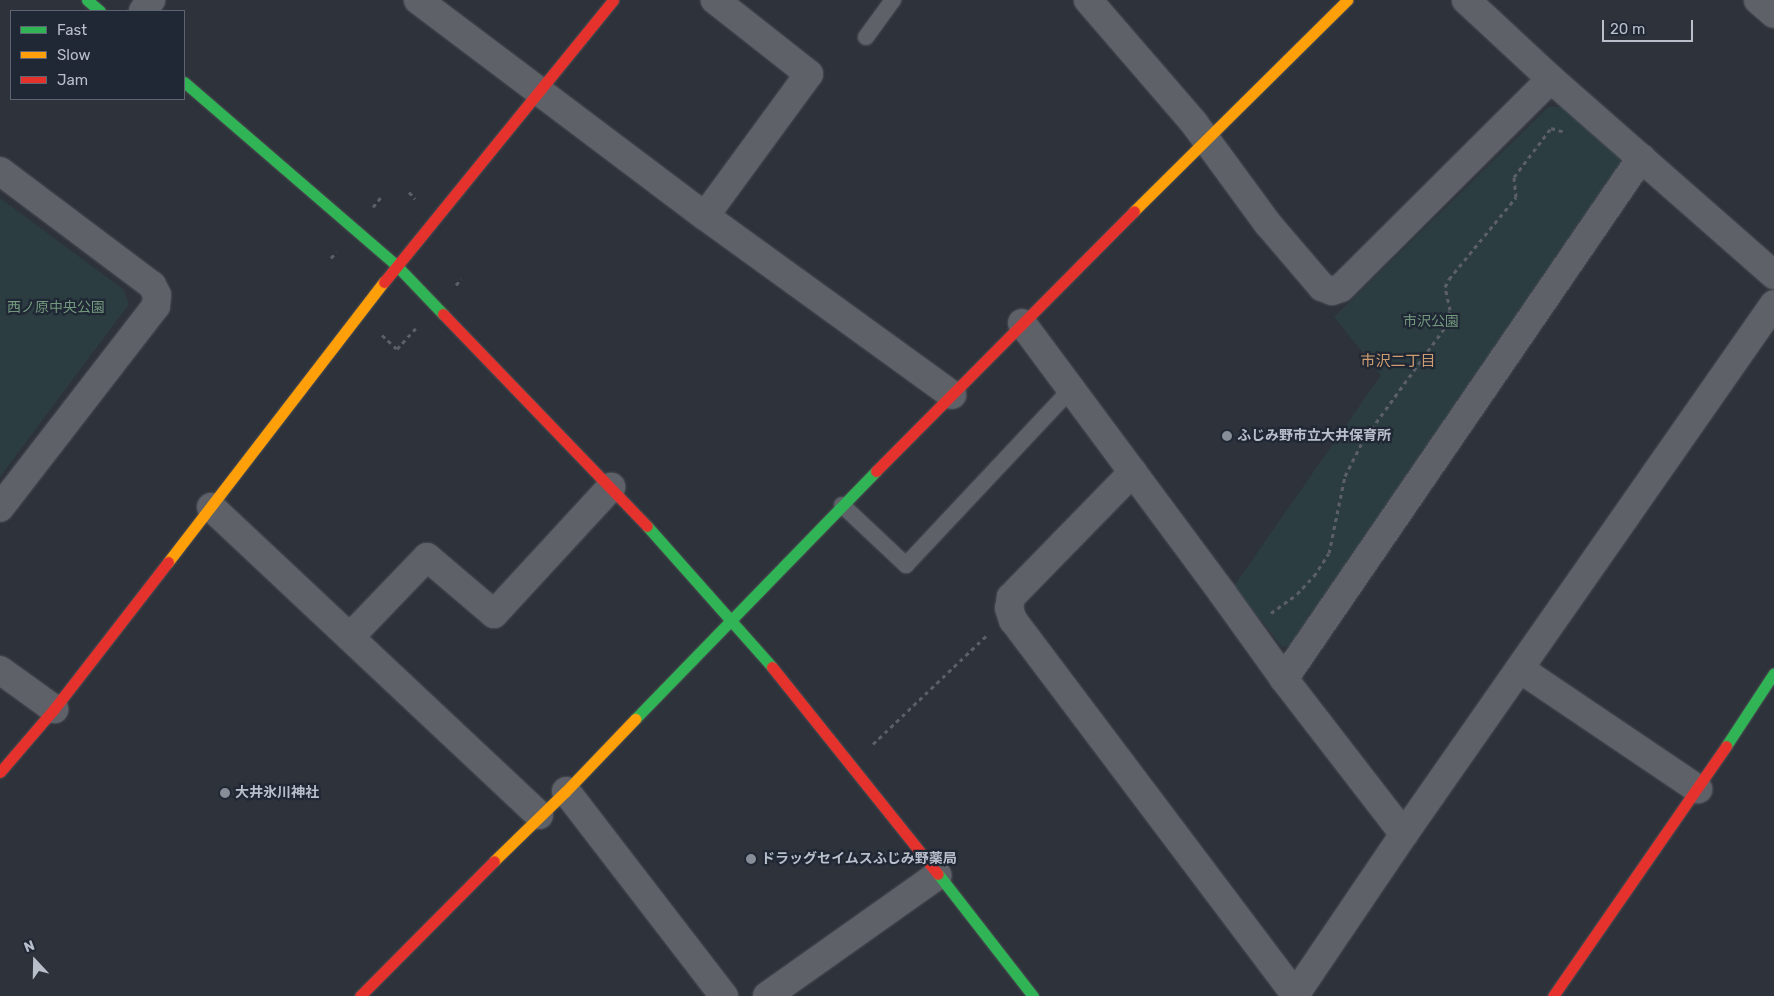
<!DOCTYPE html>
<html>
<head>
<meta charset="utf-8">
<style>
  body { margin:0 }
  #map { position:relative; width:1774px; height:996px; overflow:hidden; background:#2e323a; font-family:Rubik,"Noto Sans JP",sans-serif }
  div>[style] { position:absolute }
  .green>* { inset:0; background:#2b3d41 }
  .path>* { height:3px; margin-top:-1.5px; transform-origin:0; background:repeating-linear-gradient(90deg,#5c6066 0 4px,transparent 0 8px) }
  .roads { filter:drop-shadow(0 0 1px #4a4d53) drop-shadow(0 0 1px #4a4d53) }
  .lane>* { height:16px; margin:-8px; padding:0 8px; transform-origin:8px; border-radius:8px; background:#5e6168 }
  .street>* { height:28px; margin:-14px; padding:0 14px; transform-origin:14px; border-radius:14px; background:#5e6168 }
  .fast>* { height:11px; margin:-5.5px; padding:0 5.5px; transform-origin:5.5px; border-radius:5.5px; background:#30b455 }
  .slow>* { height:11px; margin:-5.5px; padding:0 5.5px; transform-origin:5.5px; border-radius:5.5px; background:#ff9f0a }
  .jam>* { height:11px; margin:-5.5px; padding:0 5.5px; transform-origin:5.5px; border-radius:5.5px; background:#e5322d }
  .dots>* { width:14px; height:14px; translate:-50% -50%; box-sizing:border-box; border:2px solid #212835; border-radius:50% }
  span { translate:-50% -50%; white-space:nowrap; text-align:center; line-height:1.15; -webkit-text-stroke:4.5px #212835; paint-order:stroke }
  .park-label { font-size:14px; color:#72997d }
  .poi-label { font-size:14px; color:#b9bfca; font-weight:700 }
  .left { translate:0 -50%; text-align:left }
  .neighbourhood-label { font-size:15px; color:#ce9e70 }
  .legend { position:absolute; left:10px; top:10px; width:175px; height:90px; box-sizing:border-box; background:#212835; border:1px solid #5e6471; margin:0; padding:6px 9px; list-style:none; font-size:15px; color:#b9bfca }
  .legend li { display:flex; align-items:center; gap:10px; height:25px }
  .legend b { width:25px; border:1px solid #5e6471 }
  .north { position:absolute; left:10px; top:936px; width:50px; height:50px; -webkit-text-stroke:4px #212835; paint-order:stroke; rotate:339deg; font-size:14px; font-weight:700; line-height:20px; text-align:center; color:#b9bfca }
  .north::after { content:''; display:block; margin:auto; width:18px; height:22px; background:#b9bfca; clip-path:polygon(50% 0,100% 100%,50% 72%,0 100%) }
  .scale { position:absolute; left:1602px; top:20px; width:91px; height:22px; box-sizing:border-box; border:2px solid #b9bfca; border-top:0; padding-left:6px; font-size:15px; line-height:18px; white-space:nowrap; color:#b9bfca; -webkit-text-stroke:4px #212835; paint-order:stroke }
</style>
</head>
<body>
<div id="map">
  <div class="green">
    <div style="clip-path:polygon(1548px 107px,1562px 107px,1619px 155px,1623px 162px,1298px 645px,1282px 647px,1234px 586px,1381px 375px,1334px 317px)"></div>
    <div style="clip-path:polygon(0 198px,124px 290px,129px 304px,0 477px)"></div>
  </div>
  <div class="path">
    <div style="left:409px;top:192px;width:9px;rotate:49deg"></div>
    <div style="left:373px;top:207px;width:13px;rotate:-51deg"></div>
    <div style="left:331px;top:258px;width:8px;rotate:-50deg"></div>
    <div style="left:456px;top:285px;width:8px;rotate:-50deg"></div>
    <div style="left:382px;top:335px;width:21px;rotate:43deg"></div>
    <div style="left:397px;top:349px;width:28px;rotate:-48deg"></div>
    <div style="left:1271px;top:613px;width:32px;rotate:-36deg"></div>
    <div style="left:1297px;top:594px;width:25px;rotate:-47deg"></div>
    <div style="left:1314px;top:576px;width:27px;rotate:-57deg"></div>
    <div style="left:1329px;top:553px;width:79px;rotate:-78.3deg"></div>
    <div style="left:1345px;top:476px;width:38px;rotate:-63deg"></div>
    <div style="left:1362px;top:442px;width:147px;rotate:-54.1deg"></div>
    <div style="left:1448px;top:323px;width:13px;rotate:-81deg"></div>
    <div style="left:1450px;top:310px;width:24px;rotate:-102deg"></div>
    <div style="left:1445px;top:287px;width:9px;rotate:-63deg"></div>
    <div style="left:1449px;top:279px;width:106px;rotate:-50.7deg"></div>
    <div style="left:1516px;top:197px;width:20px;rotate:-96deg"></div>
    <div style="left:1514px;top:177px;width:61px;rotate:-52.9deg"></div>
    <div style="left:1551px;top:128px;width:15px;rotate:16deg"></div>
    <div style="left:873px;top:744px;width:159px;rotate:-43.7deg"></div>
  </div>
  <div class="roads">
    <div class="lane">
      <div style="left:866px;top:37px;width:46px;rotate:-53.9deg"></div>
      <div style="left:842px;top:505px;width:88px;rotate:43.2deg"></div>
      <div style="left:906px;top:565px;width:241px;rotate:-46.8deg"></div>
    </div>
    <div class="street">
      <div style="left:418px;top:0;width:359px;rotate:37deg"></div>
      <div style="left:705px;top:216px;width:305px;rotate:35.9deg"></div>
      <div style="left:1088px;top:0;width:162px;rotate:49.2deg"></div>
      <div style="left:1194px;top:123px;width:125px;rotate:53.8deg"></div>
      <div style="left:1268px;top:224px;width:83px;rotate:49.4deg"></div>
      <div style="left:1322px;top:287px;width:11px;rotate:22deg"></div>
      <div style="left:1332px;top:291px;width:9px;rotate:-18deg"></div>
      <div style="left:1341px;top:288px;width:296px;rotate:-44.9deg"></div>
      <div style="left:1466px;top:0;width:116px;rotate:42.9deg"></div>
      <div style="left:1551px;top:79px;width:297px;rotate:41.3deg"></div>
      <div style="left:1758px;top:0;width:21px;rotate:41deg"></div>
      <div style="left:143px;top:11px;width:14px;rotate:-54deg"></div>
      <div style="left:0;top:171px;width:190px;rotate:36.9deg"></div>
      <div style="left:152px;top:285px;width:11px;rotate:63deg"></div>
      <div style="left:157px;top:295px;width:11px;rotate:95deg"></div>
      <div style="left:156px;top:306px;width:255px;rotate:127.7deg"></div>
      <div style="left:705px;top:216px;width:176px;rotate:-53.8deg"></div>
      <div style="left:809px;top:74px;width:120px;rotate:-141.8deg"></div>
      <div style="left:1022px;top:323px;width:337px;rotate:53.4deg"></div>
      <div style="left:1223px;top:594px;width:105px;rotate:54.3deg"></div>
      <div style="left:1284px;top:679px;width:196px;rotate:52.3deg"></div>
      <div style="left:1133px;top:472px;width:175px;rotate:134.3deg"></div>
      <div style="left:1011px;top:597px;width:11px;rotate:100deg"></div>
      <div style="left:1009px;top:608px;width:13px;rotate:72deg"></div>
      <div style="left:1013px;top:620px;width:471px;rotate:53deg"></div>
      <div style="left:211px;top:507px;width:450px;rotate:43.2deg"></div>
      <div style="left:350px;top:637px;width:111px;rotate:-46.1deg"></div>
      <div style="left:427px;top:557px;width:88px;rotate:40.4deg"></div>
      <div style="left:494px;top:614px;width:173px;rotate:-47.3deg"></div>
      <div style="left:1520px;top:669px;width:215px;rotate:34deg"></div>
      <div style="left:0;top:670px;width:67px;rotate:35.8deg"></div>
      <div style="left:1284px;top:679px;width:632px;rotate:-55.58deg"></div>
      <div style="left:566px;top:791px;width:259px;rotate:52.4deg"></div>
      <div style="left:1295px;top:995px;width:194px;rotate:-55.9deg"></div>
      <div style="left:1404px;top:834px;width:646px;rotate:-55.08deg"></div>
      <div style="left:767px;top:996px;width:209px;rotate:-35.3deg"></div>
    </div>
    <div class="fast">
      <div style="left:87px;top:0;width:17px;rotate:40deg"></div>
      <div style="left:184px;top:82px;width:281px;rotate:40.8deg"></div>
      <div style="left:397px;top:266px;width:66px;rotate:46.2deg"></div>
      <div style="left:647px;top:526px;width:188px;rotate:48.4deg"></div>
      <div style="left:635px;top:719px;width:346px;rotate:-45.8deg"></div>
      <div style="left:1726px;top:746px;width:87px;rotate:-56.7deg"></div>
      <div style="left:938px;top:874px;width:155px;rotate:52.1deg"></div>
    </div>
    <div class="slow">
      <div style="left:1134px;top:211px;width:300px;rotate:-44.7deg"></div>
      <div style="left:168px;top:562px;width:354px;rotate:-52.4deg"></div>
      <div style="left:494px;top:861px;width:100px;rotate:-44.2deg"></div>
      <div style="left:566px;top:791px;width:100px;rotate:-46.2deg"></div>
    </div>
    <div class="jam">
      <div style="left:384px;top:282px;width:363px;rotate:-50.9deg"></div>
      <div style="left:443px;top:314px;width:294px;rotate:46.1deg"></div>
      <div style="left:876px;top:471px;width:366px;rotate:-45.2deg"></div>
      <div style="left:772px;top:667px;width:265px;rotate:51.3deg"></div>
      <div style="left:0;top:772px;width:83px;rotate:-49.4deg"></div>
      <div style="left:54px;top:709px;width:186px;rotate:-52.2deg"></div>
      <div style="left:360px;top:996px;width:190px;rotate:-45.2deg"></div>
      <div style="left:1553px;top:996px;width:304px;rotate:-55.3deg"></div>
    </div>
  </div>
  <div class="dots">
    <div style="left:1227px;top:436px;background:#888e98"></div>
    <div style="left:225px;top:793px;background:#888e98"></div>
    <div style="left:751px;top:859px;background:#888e98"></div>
  </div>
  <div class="park-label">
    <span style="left:56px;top:308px">西ノ原中央公園</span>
    <span style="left:1431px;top:322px">市沢公園</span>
  </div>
  <div class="poi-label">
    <span class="left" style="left:1237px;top:436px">ふじみ野市立大井保育所</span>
    <span class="left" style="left:235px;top:793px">大井氷川神社</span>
    <span class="left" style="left:761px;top:859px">ドラッグセイムスふじみ野薬局</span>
  </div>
  <div class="neighbourhood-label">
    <span style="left:1398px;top:362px">市沢二丁目</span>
  </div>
  <ul class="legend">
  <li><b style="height:6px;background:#30b455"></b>Fast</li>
  <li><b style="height:6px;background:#ff9f0a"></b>Slow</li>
  <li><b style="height:6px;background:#e5322d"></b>Jam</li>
  </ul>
  <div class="north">N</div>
  <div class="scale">20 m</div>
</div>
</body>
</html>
